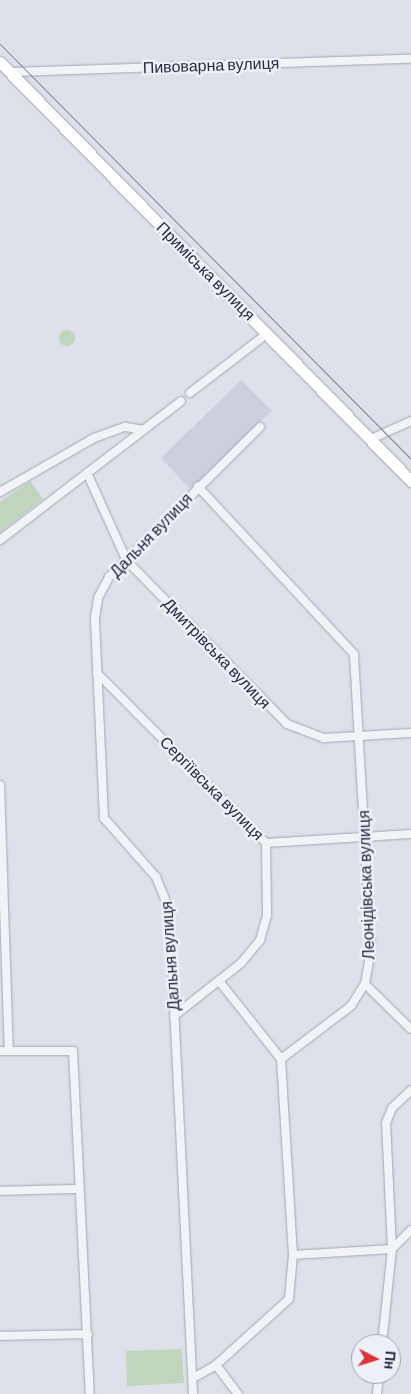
<!DOCTYPE html>
<html>
<head>
<meta charset="utf-8">
<style>
  body { margin:0 }
  #map { position:relative; width:411px; height:1394px; overflow:hidden; background:#dee1e9; font-family:Barlow,sans-serif }
  div>[style] { position:absolute }
  .built>* { inset:0; background:#ccd0dc }
  .green>* { inset:0; background:#c1d4be }
  .round { border-radius:50% }
  .roads { filter:drop-shadow(0 0 1px #a3a7b4) drop-shadow(0 0 1px #a3a7b4) }
  .street>* { height:8px; margin:-4px; padding:0 4px; transform-origin:4px; border-radius:4px; background:#f1f3f7 }
  .secondary>* { height:11px; margin:-5.5px; padding:0 5.5px; transform-origin:5.5px; border-radius:5.5px; background:#fff }
  .tram>* { height:1px; margin:-0.5px; padding:0 0.5px; transform-origin:0.5px; border-radius:0.5px; background:#767e95 }
  span { translate:-50% -50%; white-space:nowrap; text-align:center; line-height:1.15; -webkit-text-stroke:5px #eef0f7; paint-order:stroke }
  .street-label { font-size:16px; color:#252c42 }
  .north { position:absolute; left:351px; top:1334px; width:50px; height:50px; box-sizing:border-box; background:#eef0f7; border:1px solid #9ea2af; border-radius:50%; rotate:95deg; font-size:14px; font-weight:700; line-height:20px; text-align:center; color:#252c42 }
  .north::after { content:''; display:block; margin:auto; width:18px; height:22px; background:#dd3439; clip-path:polygon(50% 0,100% 100%,50% 72%,0 100%) }
</style>
</head>
<body>
<div id="map">
  <div class="built">
    <div style="clip-path:polygon(241px 380px,272px 411px,190px 489px,161px 458px)"></div>
  </div>
  <div class="green">
    <div class="round" style="left:59px;top:330px;width:16px;height:16px"></div>
    <div style="clip-path:polygon(30px 481px,43px 499px,0 533px,0 502px)"></div>
    <div style="clip-path:polygon(182px 1349px,184px 1383px,127px 1386px,126px 1351px)"></div>
  </div>
  <div class="roads">
    <div class="street">
      <div style="left:10px;top:72px;width:401px;rotate:-1.9deg"></div>
      <div style="left:190px;top:393px;width:98px;rotate:-37.6deg"></div>
      <div style="left:371px;top:439px;width:44px;rotate:-24.2deg"></div>
      <div style="left:87px;top:473px;width:97px;rotate:65.6deg"></div>
      <div style="left:127px;top:561px;width:228px;rotate:45.5deg"></div>
      <div style="left:287px;top:724px;width:40px;rotate:21deg"></div>
      <div style="left:324px;top:738px;width:87px;rotate:-3.3deg"></div>
      <div style="left:0;top:492px;width:108px;rotate:-29.9deg"></div>
      <div style="left:94px;top:438px;width:33px;rotate:-20deg"></div>
      <div style="left:125px;top:427px;width:18px;rotate:9deg"></div>
      <div style="left:0;top:540px;width:228px;rotate:-37.5deg"></div>
      <div style="left:97px;top:673px;width:240px;rotate:45.2deg"></div>
      <div style="left:266px;top:843px;width:145px;rotate:-3.6deg"></div>
      <div style="left:0;top:785px;width:266px;rotate:88.1deg"></div>
      <div style="left:219px;top:981px;width:100px;rotate:51.5deg"></div>
      <div style="left:365px;top:984px;width:64px;rotate:44.4deg"></div>
      <div style="left:174px;top:1016px;width:85px;rotate:-38.3deg"></div>
      <div style="left:241px;top:963px;width:30px;rotate:-50deg"></div>
      <div style="left:260px;top:940px;width:26px;rotate:-74deg"></div>
      <div style="left:267px;top:915px;width:72px;rotate:-90.8deg"></div>
      <div style="left:0;top:1051px;width:73px"></div>
      <div style="left:73px;top:1051px;width:343px;rotate:87.2deg"></div>
      <div style="left:0;top:1191px;width:79px;rotate:-1.5deg"></div>
      <div style="left:293px;top:1255px;width:99px;rotate:-3.5deg"></div>
      <div style="left:392px;top:1249px;width:27px;rotate:-45deg"></div>
      <div style="left:0;top:1336px;width:88px;rotate:-1.3deg"></div>
      <div style="left:382px;top:1344px;width:96px;rotate:-84deg"></div>
      <div style="left:392px;top:1249px;width:126px;rotate:-92.7deg"></div>
      <div style="left:386px;top:1123px;width:16px;rotate:-68deg"></div>
      <div style="left:392px;top:1108px;width:26px;rotate:-43deg"></div>
      <div style="left:216px;top:1365px;width:36px;rotate:53deg"></div>
      <div style="left:193px;top:1378px;width:26px;rotate:-29deg"></div>
      <div style="left:216px;top:1365px;width:98px;rotate:-42.1deg"></div>
      <div style="left:289px;top:1299px;width:44px;rotate:-84.8deg"></div>
      <div style="left:293px;top:1255px;width:196px;rotate:-93.5deg"></div>
      <div style="left:281px;top:1059px;width:88px;rotate:-37.1deg"></div>
      <div style="left:351px;top:1006px;width:26px;rotate:-58deg"></div>
      <div style="left:365px;top:984px;width:35px;rotate:-80deg"></div>
      <div style="left:371px;top:950px;width:296px;rotate:-93.3deg"></div>
      <div style="left:354px;top:654px;width:229px;rotate:-133deg"></div>
      <div style="left:193px;top:1394px;width:486px;rotate:-92.8deg"></div>
      <div style="left:169px;top:909px;width:35px;rotate:-112deg"></div>
      <div style="left:156px;top:877px;width:79px;rotate:-131.4deg"></div>
      <div style="left:104px;top:818px;width:200px;rotate:-92.6deg"></div>
      <div style="left:95px;top:618px;width:20px;rotate:-81deg"></div>
      <div style="left:98px;top:598px;width:24px;rotate:-62deg"></div>
      <div style="left:109px;top:577px;width:213px;rotate:-44.8deg"></div>
      <div style="left:377px;top:1394px;width:20px;rotate:-84deg"></div>
    </div>
    <div class="secondary">
      <div style="left:0;top:62px;width:587px;rotate:45.55deg"></div>
    </div>
  </div>
  <div class="tram">
    <div style="left:0;top:44px;width:584px;rotate:45.28deg"></div>
  </div>
  <div class="street-label">
    <span style="left:211px;top:65px;rotate:-2deg">Пивоварна вулиця</span>
    <span style="left:206px;top:271px;rotate:45deg">Приміська вулиця</span>
    <span style="left:151px;top:535px;rotate:-46deg">Дальня вулиця</span>
    <span style="left:217px;top:653px;rotate:46deg">Дмитрівська вулиця</span>
    <span style="left:212px;top:788px;rotate:45deg">Сергіївська вулиця</span>
    <span style="left:366px;top:885px;rotate:-92deg">Леонідівська вулиця</span>
    <span style="left:170px;top:956px;rotate:-94deg">Дальня вулиця</span>
  </div>
  <div class="north">Пн</div>
</div>
</body>
</html>
